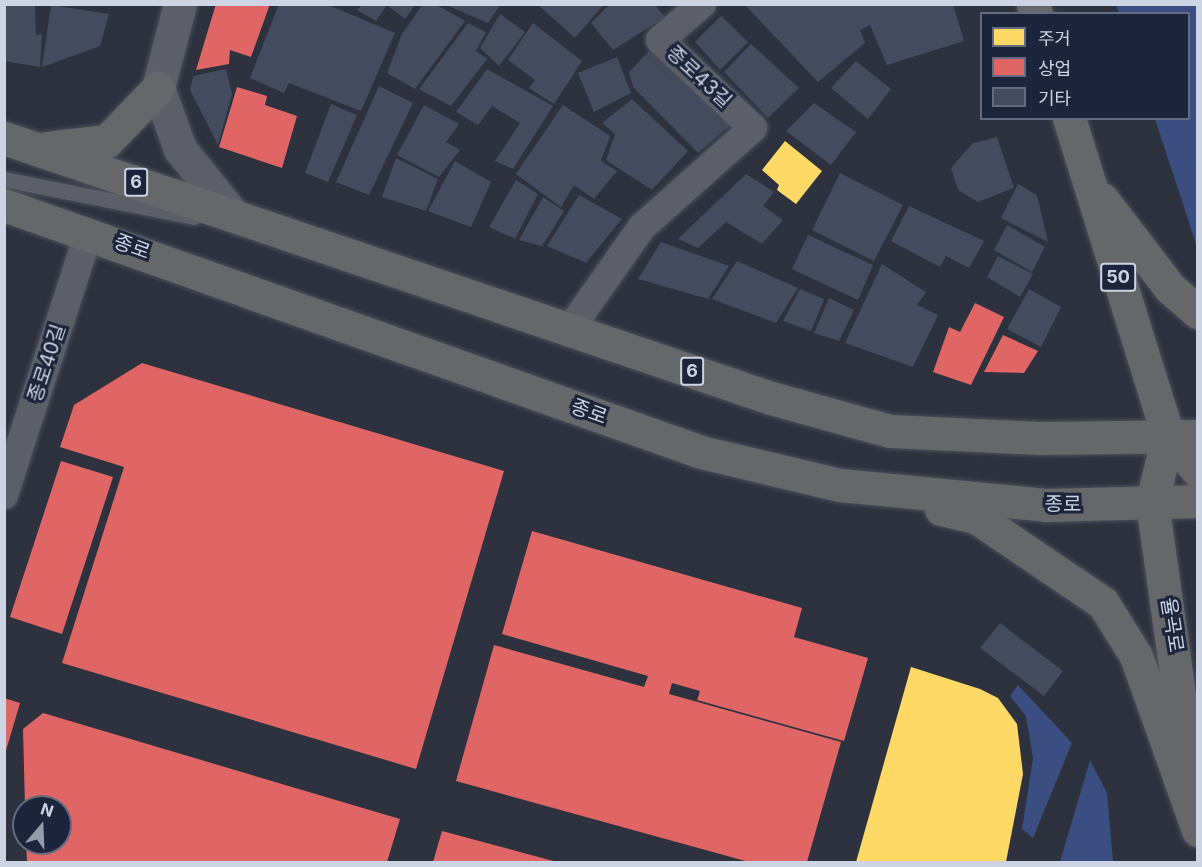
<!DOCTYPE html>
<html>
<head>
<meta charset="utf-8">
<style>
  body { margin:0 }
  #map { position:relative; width:1202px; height:867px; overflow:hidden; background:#2d323e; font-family:Inter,"Noto Sans KR",sans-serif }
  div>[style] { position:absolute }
  .green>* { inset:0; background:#3b4e81 }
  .homes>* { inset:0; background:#ffd966 }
  .shops>* { inset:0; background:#e06666 }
  .building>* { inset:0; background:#434b5e }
  .roads { filter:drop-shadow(0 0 2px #4a4f5a) drop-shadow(0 0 2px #4a4f5a) }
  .service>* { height:15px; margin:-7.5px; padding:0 7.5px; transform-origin:7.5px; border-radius:7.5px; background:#5c5f68 }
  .minor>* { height:28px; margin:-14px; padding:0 14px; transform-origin:14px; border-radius:14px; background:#5c5f68 }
  .tertiary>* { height:33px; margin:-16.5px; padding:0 16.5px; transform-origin:16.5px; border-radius:16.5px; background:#5c5f68 }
  .primary>* { height:33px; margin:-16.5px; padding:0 16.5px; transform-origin:16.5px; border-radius:16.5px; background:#656768 }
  span { translate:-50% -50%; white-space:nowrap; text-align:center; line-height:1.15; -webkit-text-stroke:6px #1c253b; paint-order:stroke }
  .shield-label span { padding:2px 4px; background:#1c253b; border:2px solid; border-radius:4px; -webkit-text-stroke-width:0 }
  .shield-label { font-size:18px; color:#cdd4e3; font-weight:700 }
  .street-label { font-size:20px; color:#cdd4e3 }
  .frame { position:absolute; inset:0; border:6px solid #cdd4e3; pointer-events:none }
  .legend { position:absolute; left:980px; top:12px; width:210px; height:108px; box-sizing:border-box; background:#1c253b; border:2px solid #636b7e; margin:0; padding:8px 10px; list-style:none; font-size:18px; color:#cdd4e3 }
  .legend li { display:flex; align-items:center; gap:12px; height:30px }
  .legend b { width:30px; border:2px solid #636b7e }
  .north { position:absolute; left:12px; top:795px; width:60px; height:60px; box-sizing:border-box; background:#1c253b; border:2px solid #636b7e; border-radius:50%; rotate:19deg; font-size:16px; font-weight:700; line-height:24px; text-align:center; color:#cdd4e3 }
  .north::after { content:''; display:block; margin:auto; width:21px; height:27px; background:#959ba9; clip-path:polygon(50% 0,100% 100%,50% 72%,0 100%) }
</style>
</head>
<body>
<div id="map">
  <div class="green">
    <div style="clip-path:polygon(1116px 5px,1197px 5px,1197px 247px,1155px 119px,1188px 118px,1188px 14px,1119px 13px)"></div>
    <div style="clip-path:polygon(1018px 685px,1072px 743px,1033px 838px,1022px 829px,1033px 758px,1026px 716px,1010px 696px)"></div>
    <div style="clip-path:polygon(1090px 760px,1107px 793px,1113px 862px,1060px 862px)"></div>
  </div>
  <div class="homes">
    <div style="clip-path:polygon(785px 141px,822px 171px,796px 204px,777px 190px,779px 185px,762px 170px)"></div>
    <div style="clip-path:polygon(911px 667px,980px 689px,998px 698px,1017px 724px,1023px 774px,1006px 862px,856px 862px)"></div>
  </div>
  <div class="shops">
    <div style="clip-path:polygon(216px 4px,270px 4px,251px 57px,230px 50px,229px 64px,196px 70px)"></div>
    <div style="clip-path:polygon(237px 87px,267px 96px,265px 105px,297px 116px,282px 168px,219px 147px)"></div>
    <div style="clip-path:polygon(975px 303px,1004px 317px,971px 385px,933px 372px,949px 327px,960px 332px)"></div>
    <div style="clip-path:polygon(1003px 335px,1038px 351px,1024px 373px,984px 372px)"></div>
    <div style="clip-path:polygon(142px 363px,504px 471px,416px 769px,62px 663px,124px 467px,60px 447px,74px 405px)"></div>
    <div style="clip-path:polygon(61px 461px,113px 477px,62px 634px,10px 617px)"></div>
    <div style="clip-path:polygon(532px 531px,802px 608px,794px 637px,868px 658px,844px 741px,697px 700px,700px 691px,672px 683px,669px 694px,841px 742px,807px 862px,749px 862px,456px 781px,494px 645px,644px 687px,648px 676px,502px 634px)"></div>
    <div style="clip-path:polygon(4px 698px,20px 703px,5px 754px,4px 753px)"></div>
    <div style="clip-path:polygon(43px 713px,400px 819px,387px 862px,27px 862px,26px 843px,60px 843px,60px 807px,25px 807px,23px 729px)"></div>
    <div style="clip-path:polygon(442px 831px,557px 862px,433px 862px)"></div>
  </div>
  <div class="building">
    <div style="clip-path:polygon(4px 4px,35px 4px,36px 35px,42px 34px,40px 67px,4px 61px)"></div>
    <div style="clip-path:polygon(279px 4px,326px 4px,395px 33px,361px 111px,289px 83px,284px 93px,250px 78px)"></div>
    <div style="clip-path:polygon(363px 4px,416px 4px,405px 19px,387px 5px,376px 21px,357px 10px)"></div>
    <div style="clip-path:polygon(423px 4px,435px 4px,465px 21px,415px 89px,387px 73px,402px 34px)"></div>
    <div style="clip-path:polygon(444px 4px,501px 4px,488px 23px)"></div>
    <div style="clip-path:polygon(537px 4px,604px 4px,575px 38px)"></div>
    <div style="clip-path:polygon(610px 4px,654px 4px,665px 17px,613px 50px,591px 23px)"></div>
    <div style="clip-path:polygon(744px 4px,953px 4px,964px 41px,887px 65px,870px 25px,860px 30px,865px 43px,818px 82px)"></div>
    <div style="clip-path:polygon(51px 5px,109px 14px,100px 46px,42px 67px)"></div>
    <div style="clip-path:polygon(500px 14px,525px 32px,499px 66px,480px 48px)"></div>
    <div style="clip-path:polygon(721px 16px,748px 42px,720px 70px,695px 42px)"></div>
    <div style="clip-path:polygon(468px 23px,486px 32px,476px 51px,487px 59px,451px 106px,419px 89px)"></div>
    <div style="clip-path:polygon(533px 23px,582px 61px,554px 104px,529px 88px,535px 80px,508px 60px)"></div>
    <div style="clip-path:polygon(751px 44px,799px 88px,768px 118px,724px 72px)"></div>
    <div style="clip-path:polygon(652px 48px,732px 124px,698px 153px,633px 87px,629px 72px)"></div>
    <div style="clip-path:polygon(617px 57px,631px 93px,594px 112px,578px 73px)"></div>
    <div style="clip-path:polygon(856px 61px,891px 89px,868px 119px,831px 88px)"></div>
    <div style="clip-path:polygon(226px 69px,232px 94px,218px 145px,190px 90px,193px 76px)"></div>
    <div style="clip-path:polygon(487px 69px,553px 106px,513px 169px,495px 161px,520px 123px,492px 106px,478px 125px,456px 112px)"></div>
    <div style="clip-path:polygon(379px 86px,413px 103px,369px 195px,336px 182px)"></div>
    <div style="clip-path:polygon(632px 99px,688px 151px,652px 190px,606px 160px,615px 134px,602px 123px)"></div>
    <div style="clip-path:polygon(814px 103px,856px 132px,831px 165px,786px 131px)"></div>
    <div style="clip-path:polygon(331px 104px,357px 115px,328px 182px,305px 173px)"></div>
    <div style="clip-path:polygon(424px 105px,459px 124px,446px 142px,460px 150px,439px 177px,397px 155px)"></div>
    <div style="clip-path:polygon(563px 105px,610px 136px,601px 161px,617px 171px,594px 199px,574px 185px,561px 207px,516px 174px)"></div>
    <div style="clip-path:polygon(997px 137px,1014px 188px,978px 202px,958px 190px,951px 168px,973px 143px)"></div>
    <div style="clip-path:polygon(396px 158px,438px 179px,426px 211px,382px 197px)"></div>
    <div style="clip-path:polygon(455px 161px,491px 182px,471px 227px,428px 211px)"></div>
    <div style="clip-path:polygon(840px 173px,903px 205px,874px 261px,812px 230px)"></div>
    <div style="clip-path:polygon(746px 174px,774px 192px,763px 206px,783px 220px,762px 244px,726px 222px,698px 248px,678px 239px)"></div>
    <div style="clip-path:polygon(516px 180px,538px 194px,515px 239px,489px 227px)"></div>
    <div style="clip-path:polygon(1018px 184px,1037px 195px,1048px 242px,1001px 218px)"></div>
    <div style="clip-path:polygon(579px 195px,622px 219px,586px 263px,547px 246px)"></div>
    <div style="clip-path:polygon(543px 197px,564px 211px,542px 246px,519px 240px)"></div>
    <div style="clip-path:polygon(909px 206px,984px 241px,969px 268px,946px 256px,940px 267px,891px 241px)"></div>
    <div style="clip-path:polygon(1007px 225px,1045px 247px,1032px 272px,994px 250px)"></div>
    <div style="clip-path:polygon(808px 235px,873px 265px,858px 300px,792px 269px)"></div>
    <div style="clip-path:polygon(661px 242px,729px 266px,708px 299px,638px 279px)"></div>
    <div style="clip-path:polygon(998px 256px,1033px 274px,1020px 297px,987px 277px)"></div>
    <div style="clip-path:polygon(737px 261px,798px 288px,776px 323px,712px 299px)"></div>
    <div style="clip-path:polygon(882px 264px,926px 292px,917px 305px,938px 315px,913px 367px,845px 343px)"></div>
    <div style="clip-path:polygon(800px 289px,824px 299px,811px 331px,783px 321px)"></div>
    <div style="clip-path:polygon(1029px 289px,1061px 307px,1041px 347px,1007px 329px)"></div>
    <div style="clip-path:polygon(829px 298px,854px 310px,839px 341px,814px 333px)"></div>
    <div style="clip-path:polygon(1000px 623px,1063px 671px,1044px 696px,980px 648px)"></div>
  </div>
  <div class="roads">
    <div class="service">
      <div style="left:4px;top:179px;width:194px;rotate:11.3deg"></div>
    </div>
    <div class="minor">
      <div style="left:570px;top:329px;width:125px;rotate:-54.8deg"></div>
      <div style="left:642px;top:227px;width:149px;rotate:-41.7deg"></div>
      <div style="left:753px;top:128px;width:128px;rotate:-136.6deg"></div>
      <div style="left:660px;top:40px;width:55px;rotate:-40.6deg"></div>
      <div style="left:4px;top:495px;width:276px;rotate:-72.1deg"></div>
    </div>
    <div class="tertiary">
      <div style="left:180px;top:4px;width:87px;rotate:104.7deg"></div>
      <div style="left:158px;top:88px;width:65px;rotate:70.2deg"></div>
      <div style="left:180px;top:149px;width:85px;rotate:51.2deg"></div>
    </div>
    <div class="primary">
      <div style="left:1033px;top:4px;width:10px;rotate:73deg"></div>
      <div style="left:1069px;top:118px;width:332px;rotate:72.7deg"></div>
      <div style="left:1168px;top:435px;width:47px;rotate:50.2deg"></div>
      <div style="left:4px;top:138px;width:810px;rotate:18.73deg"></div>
      <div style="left:771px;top:398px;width:123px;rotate:15.5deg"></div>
      <div style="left:890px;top:431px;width:150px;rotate:2.7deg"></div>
      <div style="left:1040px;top:438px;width:158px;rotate:-0.7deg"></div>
      <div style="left:47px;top:148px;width:60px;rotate:-6.7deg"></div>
      <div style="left:107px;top:141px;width:74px;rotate:-46.1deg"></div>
      <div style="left:1102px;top:199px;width:112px;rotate:52.6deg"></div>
      <div style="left:1170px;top:288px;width:37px;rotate:41deg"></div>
      <div style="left:4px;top:205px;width:739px;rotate:19.51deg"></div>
      <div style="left:701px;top:452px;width:143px;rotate:13.4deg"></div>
      <div style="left:840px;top:485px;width:207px;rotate:5.5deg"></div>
      <div style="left:1046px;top:505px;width:152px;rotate:-1.5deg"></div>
      <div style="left:1168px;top:435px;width:69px;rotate:103.4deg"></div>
      <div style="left:1152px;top:502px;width:272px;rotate:82deg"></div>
      <div style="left:941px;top:509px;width:36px;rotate:13deg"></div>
      <div style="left:976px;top:517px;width:153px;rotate:34.1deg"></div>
      <div style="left:1103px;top:603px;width:62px;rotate:58.1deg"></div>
      <div style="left:1136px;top:656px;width:185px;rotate:70.4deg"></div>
    </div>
  </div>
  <div class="shield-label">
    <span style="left:136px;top:182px">6</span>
    <span style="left:1118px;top:277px">50</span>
    <span style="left:692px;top:371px">6</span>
  </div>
  <div class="street-label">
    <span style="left:699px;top:77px;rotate:43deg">종로43길</span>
    <span style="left:132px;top:247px;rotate:20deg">종로</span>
    <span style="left:47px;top:363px;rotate:-72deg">종로40길</span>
    <span style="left:589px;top:412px;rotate:20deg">종로</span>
    <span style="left:1063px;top:504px">종로</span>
    <span style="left:1172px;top:625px;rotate:81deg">율곡로</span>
  </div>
  <div class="frame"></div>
  <ul class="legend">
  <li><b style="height:16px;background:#ffd966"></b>주거</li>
  <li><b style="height:16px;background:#e06666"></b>상업</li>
  <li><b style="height:16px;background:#434b5e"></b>기타</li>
  </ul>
  <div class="north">N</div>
</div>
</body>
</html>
